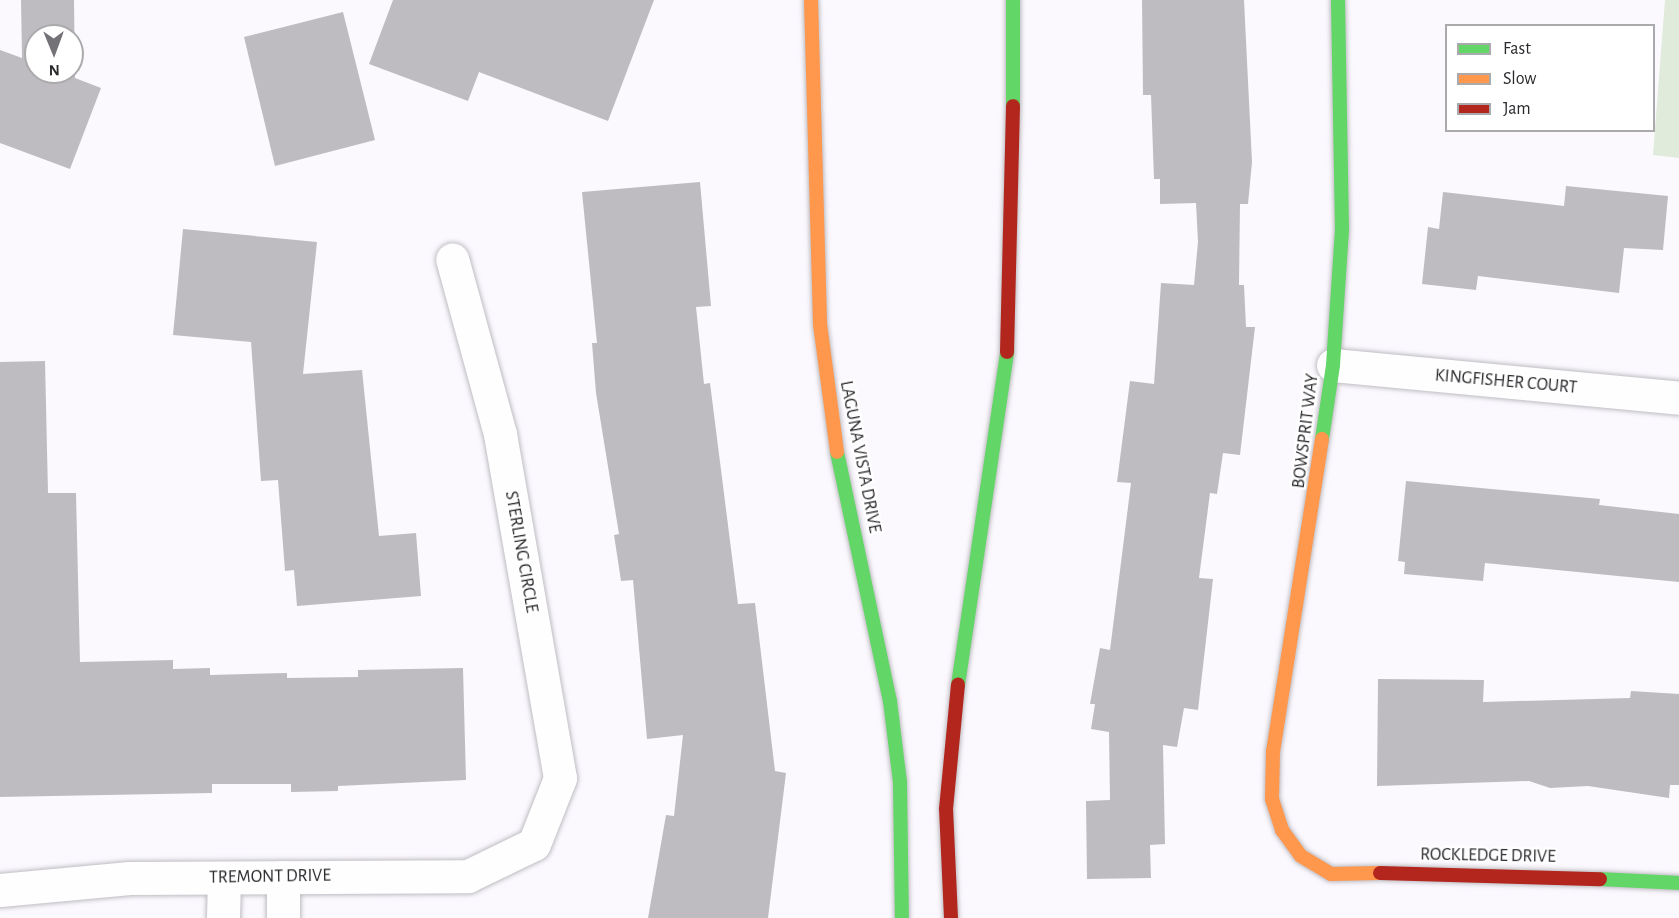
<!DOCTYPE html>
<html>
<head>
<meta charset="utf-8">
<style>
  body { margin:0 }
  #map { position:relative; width:1679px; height:918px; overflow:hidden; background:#fbf9fe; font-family:"Alegreya Sans",sans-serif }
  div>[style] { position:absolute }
  .green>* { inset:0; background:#e1ebdc }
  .building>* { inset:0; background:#bebcc0 }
  .roads { filter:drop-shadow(0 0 2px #bfbdc2) drop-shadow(0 0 2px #bfbdc2) }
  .street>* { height:33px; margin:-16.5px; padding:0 16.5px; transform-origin:16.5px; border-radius:16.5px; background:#fefeff }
  .fast>* { height:14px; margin:-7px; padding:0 7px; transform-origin:7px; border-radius:7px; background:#63d668 }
  .slow>* { height:14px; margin:-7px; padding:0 7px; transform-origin:7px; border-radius:7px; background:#ff974d }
  .jam>* { height:14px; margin:-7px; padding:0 7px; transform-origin:7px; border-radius:7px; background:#b3261e }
  span { translate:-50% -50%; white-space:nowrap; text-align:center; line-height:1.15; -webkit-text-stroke:4.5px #fff; paint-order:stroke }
  .street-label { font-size:18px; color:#2b292d }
  .legend { position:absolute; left:1445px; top:24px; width:210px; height:108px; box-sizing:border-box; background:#fff; border:2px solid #aaa9ab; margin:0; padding:8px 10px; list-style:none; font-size:18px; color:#2b292d }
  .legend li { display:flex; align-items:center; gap:12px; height:30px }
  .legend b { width:30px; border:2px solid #aaa9ab }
  .north { position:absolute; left:24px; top:24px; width:60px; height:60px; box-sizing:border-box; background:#fff; border:2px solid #aaa9ab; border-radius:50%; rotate:179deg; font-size:16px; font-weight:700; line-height:24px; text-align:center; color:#2b292d }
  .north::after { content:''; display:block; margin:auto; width:21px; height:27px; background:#747276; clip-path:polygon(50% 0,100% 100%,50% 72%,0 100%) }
</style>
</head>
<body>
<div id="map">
  <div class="green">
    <div style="clip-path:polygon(1665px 0,1679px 0,1679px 158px,1653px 155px)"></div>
  </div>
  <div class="building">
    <div style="clip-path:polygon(evenodd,21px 0,74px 0,75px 78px,101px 88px,70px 169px,0 143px,0 50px,22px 58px,21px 0,36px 36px,72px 36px,72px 72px,36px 72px,36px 36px)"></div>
    <div style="clip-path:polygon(393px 0,654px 0,608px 121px,479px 72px,468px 101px,369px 64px)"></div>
    <div style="clip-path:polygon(1142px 0,1244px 0,1252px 162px,1248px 204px,1240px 204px,1239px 285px,1244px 285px,1246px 327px,1255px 327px,1240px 455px,1223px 453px,1217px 494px,1210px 493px,1199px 578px,1213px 579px,1198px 710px,1184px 708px,1177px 747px,1163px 745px,1165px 844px,1150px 845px,1151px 878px,1087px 879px,1086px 801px,1110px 800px,1109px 732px,1091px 729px,1095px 704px,1090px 704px,1100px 648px,1110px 650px,1131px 483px,1117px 482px,1130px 381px,1154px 384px,1161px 283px,1194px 285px,1198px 242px,1196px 203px,1160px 204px,1160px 179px,1154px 179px,1151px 95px,1143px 95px)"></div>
    <div style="clip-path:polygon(343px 12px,375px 140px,275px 166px,244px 37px)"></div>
    <div style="clip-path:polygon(700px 182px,711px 306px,696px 307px,704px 384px,710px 383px,738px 604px,755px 603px,775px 771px,786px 773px,768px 918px,648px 918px,666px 815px,674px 816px,683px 735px,647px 739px,633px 580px,621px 581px,614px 535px,619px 534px,596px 393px,592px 343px,597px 343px,582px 192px)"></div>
    <div style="clip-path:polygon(1566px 186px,1668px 196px,1663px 250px,1624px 248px,1619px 293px,1478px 276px,1476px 290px,1422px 284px,1428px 227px,1439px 229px,1443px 192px,1564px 206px)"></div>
    <div style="clip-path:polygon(183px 229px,317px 242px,303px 374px,362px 370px,379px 536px,416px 533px,421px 596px,297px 606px,294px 570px,285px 571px,278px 480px,261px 481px,251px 342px,173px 335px)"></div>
    <div style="clip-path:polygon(45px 361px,48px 493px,76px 493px,80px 662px,173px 660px,173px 669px,210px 668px,210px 675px,287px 673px,287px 678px,358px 677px,358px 670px,463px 668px,466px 780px,338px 786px,338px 791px,291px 792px,291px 784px,212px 784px,212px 793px,0 797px,0 362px)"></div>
    <div style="clip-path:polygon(1406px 481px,1600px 499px,1599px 505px,1679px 514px,1679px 582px,1485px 563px,1483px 581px,1404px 574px,1405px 562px,1398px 561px)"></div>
    <div style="clip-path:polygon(1378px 679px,1484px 680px,1483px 702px,1630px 698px,1631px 691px,1679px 694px,1679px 785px,1670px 785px,1669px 798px,1588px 786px,1550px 788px,1529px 781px,1377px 786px)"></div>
  </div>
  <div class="roads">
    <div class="street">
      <div style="left:1333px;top:365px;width:348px;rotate:5.4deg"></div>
      <div style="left:0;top:890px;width:130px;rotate:-5.3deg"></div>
      <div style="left:129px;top:878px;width:339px;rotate:-0.3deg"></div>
      <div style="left:468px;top:876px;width:73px;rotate:-25.9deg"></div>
      <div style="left:534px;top:844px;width:71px;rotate:-68.5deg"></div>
      <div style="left:560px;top:778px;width:349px;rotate:-99.9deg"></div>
      <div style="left:500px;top:434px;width:181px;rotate:-105.3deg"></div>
      <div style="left:223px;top:918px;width:40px;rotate:-88.6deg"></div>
      <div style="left:283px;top:918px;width:41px;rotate:-90deg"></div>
    </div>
    <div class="fast">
      <div style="left:1013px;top:106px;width:106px;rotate:-90deg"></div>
      <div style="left:1322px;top:439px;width:75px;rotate:-81.5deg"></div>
      <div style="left:1333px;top:365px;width:135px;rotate:-86.2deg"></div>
      <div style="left:1342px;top:230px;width:230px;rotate:-91deg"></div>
      <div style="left:837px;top:452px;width:255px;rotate:78deg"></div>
      <div style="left:890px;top:701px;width:82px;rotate:83deg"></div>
      <div style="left:900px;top:782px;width:136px;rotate:89.2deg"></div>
      <div style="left:958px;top:685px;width:337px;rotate:-81.6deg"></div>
      <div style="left:1600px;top:879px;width:79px;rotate:2.9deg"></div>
    </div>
    <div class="slow">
      <div style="left:811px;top:0;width:324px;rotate:88.4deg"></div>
      <div style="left:820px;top:324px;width:129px;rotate:82.4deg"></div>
      <div style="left:1322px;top:439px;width:316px;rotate:98.9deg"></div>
      <div style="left:1273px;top:751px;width:48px;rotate:91.2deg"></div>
      <div style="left:1272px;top:799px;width:33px;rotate:72deg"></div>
      <div style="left:1282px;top:830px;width:32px;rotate:54deg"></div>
      <div style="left:1301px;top:856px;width:35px;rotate:31deg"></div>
      <div style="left:1331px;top:874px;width:49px;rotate:-1.2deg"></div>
    </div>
    <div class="jam">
      <div style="left:1007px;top:352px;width:246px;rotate:-88.6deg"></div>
      <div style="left:1380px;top:873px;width:220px;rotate:1.6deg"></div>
      <div style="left:951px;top:918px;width:109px;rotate:-92.6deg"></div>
      <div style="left:946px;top:809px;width:125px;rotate:-84.5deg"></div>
    </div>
  </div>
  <div class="street-label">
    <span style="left:1506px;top:382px;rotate:5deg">KINGFISHER COURT</span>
    <span style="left:1306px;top:431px;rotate:-83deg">BOWSPRIT WAY</span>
    <span style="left:860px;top:457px;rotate:79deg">LAGUNA VISTA DRIVE</span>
    <span style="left:521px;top:552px;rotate:80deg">STERLING CIRCLE</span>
    <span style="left:1488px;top:856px;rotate:1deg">ROCKLEDGE DRIVE</span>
    <span style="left:270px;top:877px;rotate:-1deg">TREMONT DRIVE</span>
  </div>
  <ul class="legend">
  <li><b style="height:8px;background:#63d668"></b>Fast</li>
  <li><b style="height:8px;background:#ff974d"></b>Slow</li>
  <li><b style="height:8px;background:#b3261e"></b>Jam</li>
  </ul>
  <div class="north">N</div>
</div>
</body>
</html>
